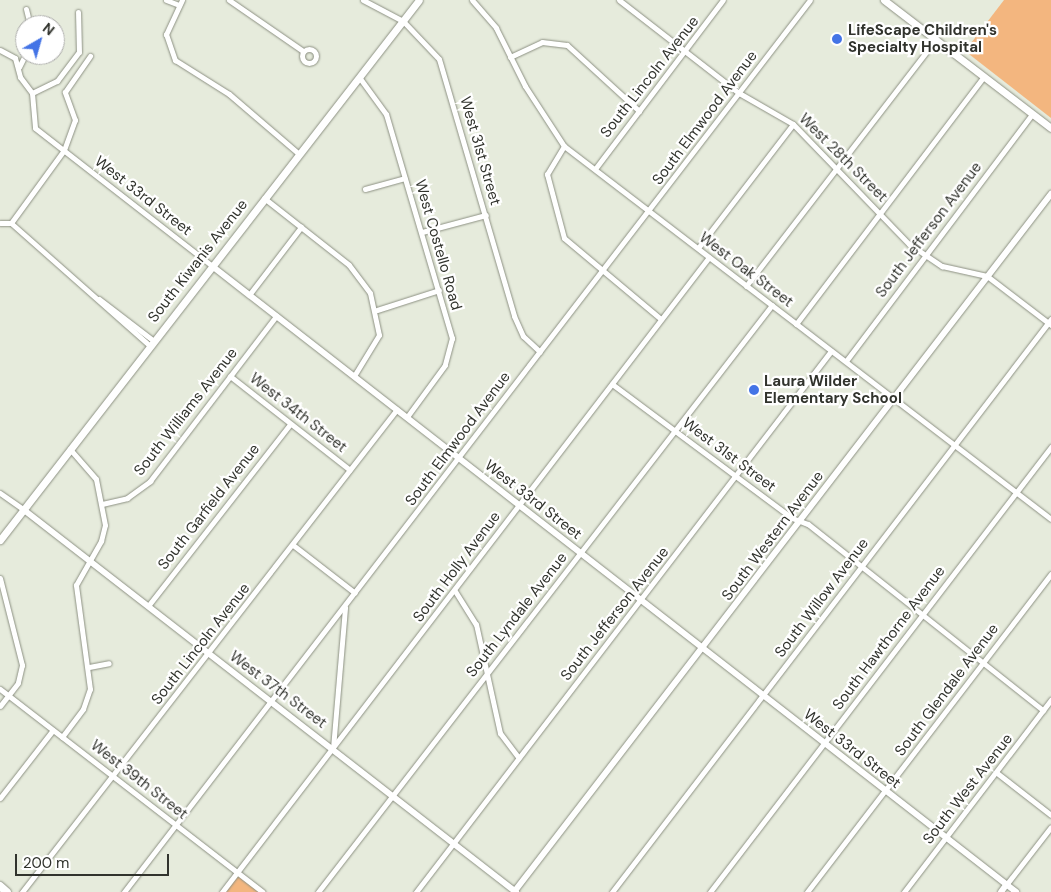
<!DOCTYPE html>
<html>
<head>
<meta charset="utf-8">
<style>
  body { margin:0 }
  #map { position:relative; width:1051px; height:892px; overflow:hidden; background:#e6ebdc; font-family:"DM Sans",sans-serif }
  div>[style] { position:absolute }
  .green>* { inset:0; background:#f3b67f }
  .roads { filter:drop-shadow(0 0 1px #8d9183) drop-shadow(0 0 1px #8d9183) }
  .minor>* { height:5px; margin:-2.5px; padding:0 2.5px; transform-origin:2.5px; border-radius:2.5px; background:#fff }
  .minor>.ring { margin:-2.5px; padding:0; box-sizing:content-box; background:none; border:5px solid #fff; border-radius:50% }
  .tertiary>* { height:6px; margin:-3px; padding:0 3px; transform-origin:3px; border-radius:3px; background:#fff }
  .secondary>* { height:7px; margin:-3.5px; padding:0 3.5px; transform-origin:3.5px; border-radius:3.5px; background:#fff }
  .primary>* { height:8px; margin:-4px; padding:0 4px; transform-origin:4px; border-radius:4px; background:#fff }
  .dots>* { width:14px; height:14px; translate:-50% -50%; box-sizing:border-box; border:2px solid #fff; border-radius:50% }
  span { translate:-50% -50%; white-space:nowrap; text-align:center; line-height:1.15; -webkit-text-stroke:4.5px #fff; paint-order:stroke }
  .poi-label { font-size:15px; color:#31332d; font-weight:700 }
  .left { translate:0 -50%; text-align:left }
  .street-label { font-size:15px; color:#31332d }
  .north { position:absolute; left:15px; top:15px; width:50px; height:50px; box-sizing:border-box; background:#fff; border:1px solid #adadab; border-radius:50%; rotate:38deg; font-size:14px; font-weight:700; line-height:20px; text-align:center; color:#31332d }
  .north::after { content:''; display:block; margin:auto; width:18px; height:22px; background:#4474e6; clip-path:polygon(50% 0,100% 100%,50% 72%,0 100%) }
  .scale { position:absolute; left:15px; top:854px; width:154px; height:22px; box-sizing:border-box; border:2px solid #31332d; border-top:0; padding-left:6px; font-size:15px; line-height:18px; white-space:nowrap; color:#31332d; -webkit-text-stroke:4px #fff; paint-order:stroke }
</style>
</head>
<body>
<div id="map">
  <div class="green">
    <div style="clip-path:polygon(1004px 0,1051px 0,1051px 118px,965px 51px)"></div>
    <div style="clip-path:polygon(238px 872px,263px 892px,222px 892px)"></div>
  </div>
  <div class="roads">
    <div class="minor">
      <div style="left:166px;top:0;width:14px;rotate:21deg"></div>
      <div style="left:182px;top:0;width:38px;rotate:115deg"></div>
      <div style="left:166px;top:34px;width:28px;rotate:71deg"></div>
      <div style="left:175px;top:60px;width:64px;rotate:32.2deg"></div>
      <div style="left:229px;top:94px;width:92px;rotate:40.6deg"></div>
      <div style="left:229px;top:0;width:90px;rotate:34.6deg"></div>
      <div style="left:363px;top:0;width:45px;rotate:27.7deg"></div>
      <div style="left:403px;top:21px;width:52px;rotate:46.5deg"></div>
      <div style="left:439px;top:59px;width:268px;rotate:73.7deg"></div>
      <div style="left:514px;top:316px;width:22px;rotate:66deg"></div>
      <div style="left:523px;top:336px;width:23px;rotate:43deg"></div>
      <div style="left:472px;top:0;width:37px;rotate:49deg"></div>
      <div style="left:496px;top:28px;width:65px;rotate:63.4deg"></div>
      <div style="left:525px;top:86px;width:72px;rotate:57deg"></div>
      <div style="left:564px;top:146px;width:613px;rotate:37.45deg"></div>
      <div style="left:619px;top:0;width:152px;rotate:37.8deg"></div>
      <div style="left:739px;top:93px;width:62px;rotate:29.9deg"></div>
      <div style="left:793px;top:124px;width:167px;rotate:46deg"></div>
      <div style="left:909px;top:244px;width:40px;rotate:34deg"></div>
      <div style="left:942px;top:266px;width:46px;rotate:12.5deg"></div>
      <div style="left:987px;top:276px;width:81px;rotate:37.4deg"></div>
      <div style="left:26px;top:9px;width:16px;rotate:76deg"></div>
      <div class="ring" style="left:302px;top:49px;width:9px;height:9px"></div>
      <div style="left:0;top:50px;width:17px;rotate:28deg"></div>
      <div style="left:15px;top:58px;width:20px;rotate:75deg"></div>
      <div style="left:20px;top:77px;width:20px;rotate:53deg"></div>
      <div style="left:32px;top:93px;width:35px;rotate:85deg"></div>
      <div style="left:35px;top:128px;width:224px;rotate:37.9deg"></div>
      <div style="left:510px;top:57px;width:35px;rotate:-25deg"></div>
      <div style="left:542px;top:42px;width:25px;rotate:7deg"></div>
      <div style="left:567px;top:45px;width:98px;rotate:42.5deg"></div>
      <div style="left:19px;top:67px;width:13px;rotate:-63deg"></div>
      <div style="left:359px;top:77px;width:46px;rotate:53.9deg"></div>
      <div style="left:386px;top:114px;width:234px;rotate:73.6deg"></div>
      <div style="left:452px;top:338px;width:28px;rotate:105deg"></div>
      <div style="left:445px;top:365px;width:64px;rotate:126.2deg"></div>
      <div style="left:32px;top:93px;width:28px;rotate:-26deg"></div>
      <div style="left:57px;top:81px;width:36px;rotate:-53deg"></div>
      <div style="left:79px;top:52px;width:40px;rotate:-91.4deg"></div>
      <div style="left:564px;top:146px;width:33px;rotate:121deg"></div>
      <div style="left:547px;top:174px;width:66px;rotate:75.1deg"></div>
      <div style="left:564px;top:238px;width:126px;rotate:39.9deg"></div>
      <div style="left:595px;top:169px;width:212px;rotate:-52.9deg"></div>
      <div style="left:365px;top:189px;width:41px;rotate:-15.4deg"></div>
      <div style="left:264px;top:198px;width:108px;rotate:38.2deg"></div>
      <div style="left:349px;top:265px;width:35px;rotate:53deg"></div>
      <div style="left:370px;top:293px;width:43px;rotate:77.9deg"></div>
      <div style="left:379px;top:335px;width:48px;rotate:121.4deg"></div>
      <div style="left:0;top:223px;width:11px"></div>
      <div style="left:11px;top:223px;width:90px;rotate:-54deg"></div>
      <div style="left:64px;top:150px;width:32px;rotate:-70deg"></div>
      <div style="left:75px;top:120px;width:30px;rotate:-110deg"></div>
      <div style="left:65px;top:92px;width:44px;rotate:-55.2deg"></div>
      <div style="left:11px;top:223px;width:186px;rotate:41.5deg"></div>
      <div style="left:422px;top:232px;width:66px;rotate:-14.9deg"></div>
      <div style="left:698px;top:248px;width:156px;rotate:-52.5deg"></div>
      <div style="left:746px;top:286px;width:312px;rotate:-52.4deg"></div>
      <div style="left:249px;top:295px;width:86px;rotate:-52.6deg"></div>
      <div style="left:99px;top:299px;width:69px;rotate:37.4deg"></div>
      <div style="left:377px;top:310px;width:65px;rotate:-17.9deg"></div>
      <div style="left:796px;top:324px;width:311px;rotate:-52.8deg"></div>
      <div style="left:846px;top:361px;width:309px;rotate:-53deg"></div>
      <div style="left:230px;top:376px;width:152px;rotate:38.1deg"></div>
      <div style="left:612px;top:384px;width:224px;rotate:36.7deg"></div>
      <div style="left:792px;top:518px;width:17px;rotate:21deg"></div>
      <div style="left:808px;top:524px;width:300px;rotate:38.4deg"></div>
      <div style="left:0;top:493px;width:29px;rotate:35deg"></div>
      <div style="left:102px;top:504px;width:26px;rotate:-13deg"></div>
      <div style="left:127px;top:498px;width:29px;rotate:-36deg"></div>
      <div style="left:150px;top:481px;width:208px;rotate:-52.6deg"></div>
      <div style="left:293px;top:545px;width:78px;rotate:37.7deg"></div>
      <div style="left:0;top:578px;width:90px;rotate:75.8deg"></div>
      <div style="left:22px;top:665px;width:18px;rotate:103deg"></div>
      <div style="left:18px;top:683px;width:29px;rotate:128deg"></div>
      <div style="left:455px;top:591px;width:39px;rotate:58deg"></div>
      <div style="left:476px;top:624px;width:112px;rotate:77.6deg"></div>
      <div style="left:500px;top:733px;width:31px;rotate:53deg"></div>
      <div style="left:148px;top:606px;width:231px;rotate:-52deg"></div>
      <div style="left:89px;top:667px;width:20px;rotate:-11deg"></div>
      <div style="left:0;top:689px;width:332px;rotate:37.7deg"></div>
      <div style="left:62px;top:737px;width:35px;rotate:-53deg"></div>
      <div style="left:83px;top:709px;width:21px;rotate:-71deg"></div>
      <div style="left:90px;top:689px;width:105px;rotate:-97.7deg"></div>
      <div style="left:76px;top:585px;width:51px;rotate:-60.4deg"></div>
      <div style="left:101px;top:541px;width:16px;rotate:-76deg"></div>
      <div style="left:105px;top:525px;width:47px;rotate:-101.1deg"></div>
      <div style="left:96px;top:479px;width:40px;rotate:-131deg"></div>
      <div style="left:333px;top:748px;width:141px;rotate:-85.1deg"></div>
      <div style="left:997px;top:773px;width:68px;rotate:37.9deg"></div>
      <div style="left:0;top:798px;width:86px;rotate:-52.1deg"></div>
      <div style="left:1006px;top:885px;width:73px;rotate:-52.2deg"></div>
      <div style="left:22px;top:892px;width:611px;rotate:-52.17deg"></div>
      <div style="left:124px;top:892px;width:1125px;rotate:-52.44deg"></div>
      <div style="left:222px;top:892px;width:800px;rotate:-52.51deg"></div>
      <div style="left:318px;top:892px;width:742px;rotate:-52.28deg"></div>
      <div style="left:416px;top:892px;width:682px;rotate:-52.51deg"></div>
      <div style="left:612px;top:892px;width:722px;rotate:-52.54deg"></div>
      <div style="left:710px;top:892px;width:561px;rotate:-52.54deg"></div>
      <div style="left:807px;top:892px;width:401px;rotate:-52.5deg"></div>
      <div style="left:904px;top:892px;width:242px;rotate:-52.6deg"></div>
    </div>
    <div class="tertiary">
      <div style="left:212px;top:266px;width:1019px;rotate:37.9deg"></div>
      <div style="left:24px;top:510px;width:623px;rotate:37.83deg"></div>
      <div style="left:514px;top:892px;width:881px;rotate:-52.43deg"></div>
      <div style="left:1001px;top:892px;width:9px;rotate:-54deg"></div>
    </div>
    <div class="secondary">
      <div style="left:884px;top:0;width:210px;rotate:37.5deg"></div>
      <div style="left:0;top:540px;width:683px;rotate:-52.19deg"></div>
    </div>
    <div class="primary">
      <div style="left:0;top:886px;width:9px;rotate:41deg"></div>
    </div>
  </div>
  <div class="dots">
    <div style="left:837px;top:39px;background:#4474e6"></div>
    <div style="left:754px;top:390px;background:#4474e6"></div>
  </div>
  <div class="poi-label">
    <span class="left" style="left:848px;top:39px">LifeScape Children's<br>Specialty Hospital</span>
    <span class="left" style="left:764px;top:390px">Laura Wilder<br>Elementary School</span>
  </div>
  <div class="street-label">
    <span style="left:650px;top:77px;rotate:-52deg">South Lincoln Avenue</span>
    <span style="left:705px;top:118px;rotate:-53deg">South Elmwood Avenue</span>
    <span style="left:480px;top:151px;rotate:74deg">West 31st Street</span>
    <span style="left:843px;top:158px;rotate:45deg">West 28th Street</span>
    <span style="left:143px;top:196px;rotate:38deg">West 33rd Street</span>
    <span style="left:929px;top:230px;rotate:-53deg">South Jefferson Avenue</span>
    <span style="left:438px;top:245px;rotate:74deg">West Costello Road</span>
    <span style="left:198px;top:261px;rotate:-52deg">South Kiwanis Avenue</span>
    <span style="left:746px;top:270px;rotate:37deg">West Oak Street</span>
    <span style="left:186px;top:412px;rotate:-52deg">South Williams Avenue</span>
    <span style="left:298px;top:413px;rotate:38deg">West 34th Street</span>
    <span style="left:458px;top:439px;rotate:-53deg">South Elmwood Avenue</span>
    <span style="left:729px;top:455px;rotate:37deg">West 31st Street</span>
    <span style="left:533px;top:500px;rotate:38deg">West 33rd Street</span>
    <span style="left:209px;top:507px;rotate:-52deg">South Garfield Avenue</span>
    <span style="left:773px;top:536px;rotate:-53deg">South Western Avenue</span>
    <span style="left:457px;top:567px;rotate:-53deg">South Holly Avenue</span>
    <span style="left:822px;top:598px;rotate:-53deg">South Willow Avenue</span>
    <span style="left:615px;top:614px;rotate:-52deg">South Jefferson Avenue</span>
    <span style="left:517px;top:615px;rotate:-52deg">South Lyndale Avenue</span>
    <span style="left:889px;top:638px;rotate:-53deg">South Hawthorne Avenue</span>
    <span style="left:201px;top:644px;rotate:-52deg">South Lincoln Avenue</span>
    <span style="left:278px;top:690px;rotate:37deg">West 37th Street</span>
    <span style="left:947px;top:690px;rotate:-53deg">South Glendale Avenue</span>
    <span style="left:852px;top:749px;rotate:38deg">West 33rd Street</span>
    <span style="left:139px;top:780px;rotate:38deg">West 39th Street</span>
    <span style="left:968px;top:789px;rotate:-52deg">South West Avenue</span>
  </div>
  <div class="north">N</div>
  <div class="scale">200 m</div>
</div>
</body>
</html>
